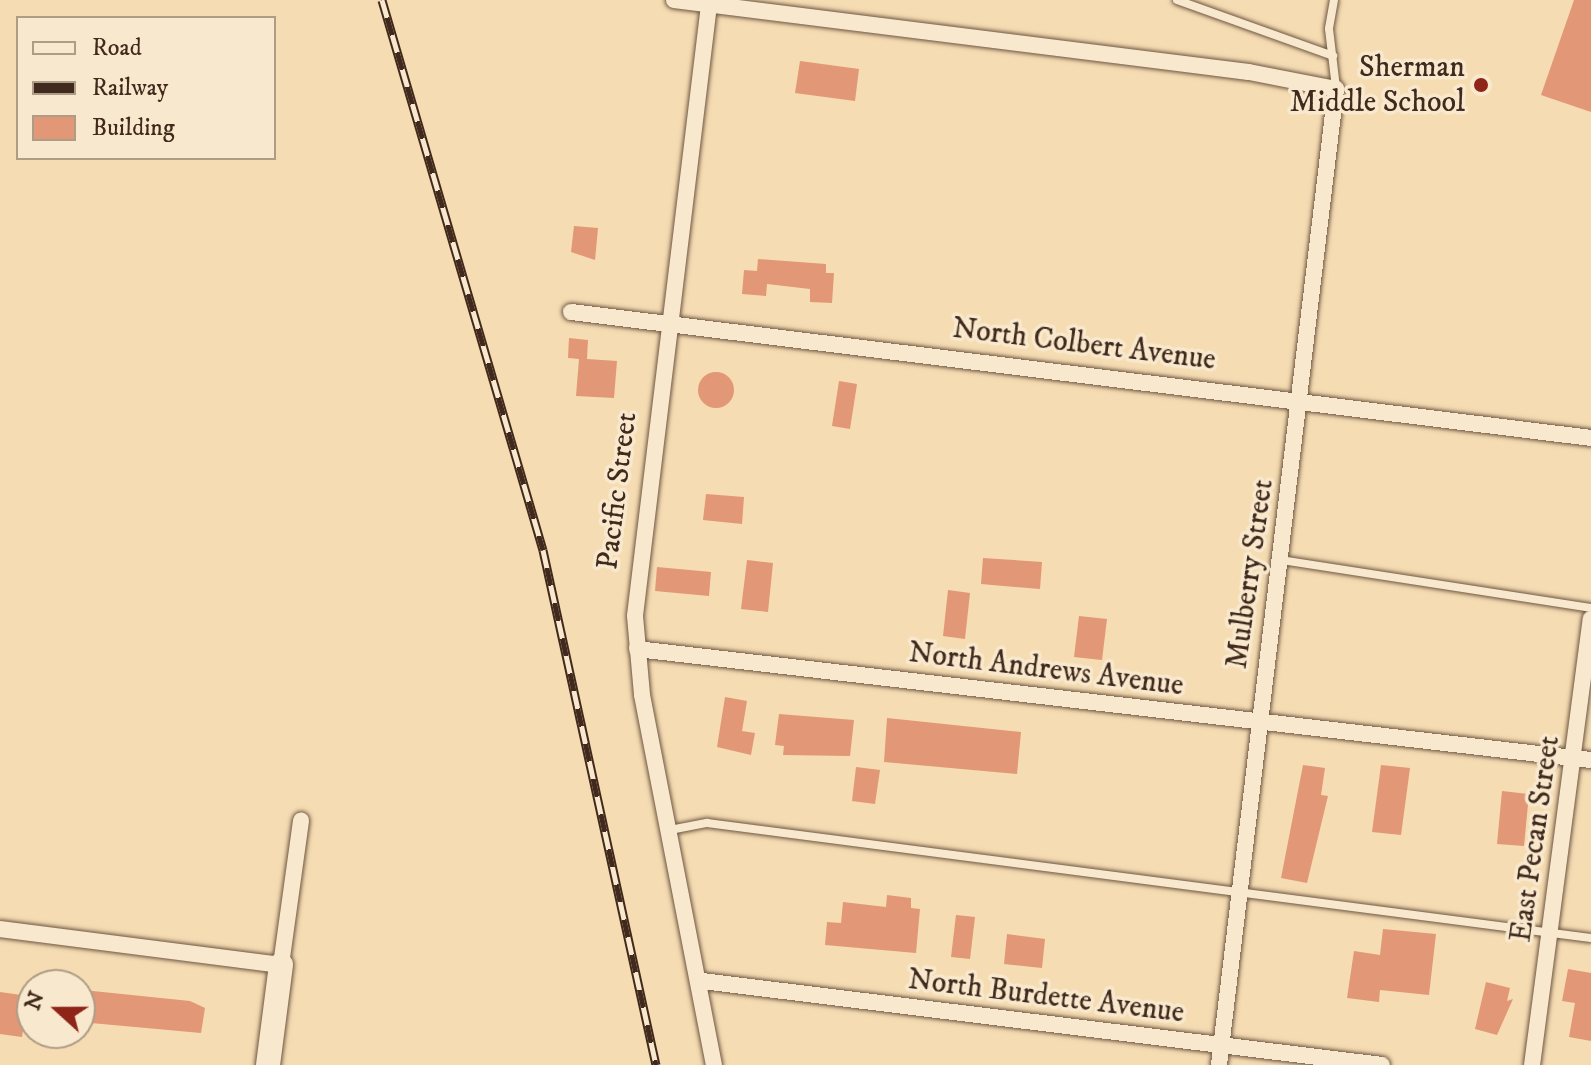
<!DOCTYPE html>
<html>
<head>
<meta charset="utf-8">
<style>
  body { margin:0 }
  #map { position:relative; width:1591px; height:1065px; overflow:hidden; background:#f5dcb2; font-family:"IM FELL DW Pica",serif }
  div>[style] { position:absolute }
  .building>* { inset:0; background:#e29776 }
  .round { border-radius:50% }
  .roads { filter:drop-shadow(0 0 2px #6e5642) drop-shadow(0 0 2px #6e5642) }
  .lane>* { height:8px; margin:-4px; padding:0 4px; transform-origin:4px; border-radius:4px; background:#f8e8cd }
  .street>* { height:16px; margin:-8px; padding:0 8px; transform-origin:8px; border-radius:8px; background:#f8e8cd }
  .secondary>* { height:24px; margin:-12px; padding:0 12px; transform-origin:12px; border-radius:12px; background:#f8e8cd }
  .rail>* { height:9px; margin-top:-4.5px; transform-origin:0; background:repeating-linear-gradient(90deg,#f8e8cd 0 18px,#412a1d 0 36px); box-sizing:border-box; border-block:2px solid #412a1d }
  .dots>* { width:22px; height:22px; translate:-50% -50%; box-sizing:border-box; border:4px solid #f8e8cd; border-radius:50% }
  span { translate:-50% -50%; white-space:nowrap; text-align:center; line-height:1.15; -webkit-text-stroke:7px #f8e8cd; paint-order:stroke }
  .poi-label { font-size:30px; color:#412a1d }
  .right { translate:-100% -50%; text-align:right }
  .street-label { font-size:30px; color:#412a1d }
  .legend { position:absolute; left:16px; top:16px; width:260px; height:144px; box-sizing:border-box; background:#f8e8cd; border:2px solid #af9c87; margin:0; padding:10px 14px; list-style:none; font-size:24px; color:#412a1d }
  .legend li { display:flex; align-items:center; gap:16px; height:40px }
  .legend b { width:40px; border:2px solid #af9c87 }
  .north { position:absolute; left:16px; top:969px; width:80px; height:80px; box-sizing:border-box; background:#f8e8cd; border:2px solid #af9c87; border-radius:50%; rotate:291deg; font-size:22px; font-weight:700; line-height:32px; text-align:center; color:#412a1d }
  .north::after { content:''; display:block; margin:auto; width:28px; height:36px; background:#8f2418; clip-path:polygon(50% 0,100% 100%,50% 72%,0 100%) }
</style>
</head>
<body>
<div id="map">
  <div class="building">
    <div style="clip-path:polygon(1574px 0,1591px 0,1591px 112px,1541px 95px)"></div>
    <div style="clip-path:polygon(800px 61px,859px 69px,855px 101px,795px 93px)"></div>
    <div style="clip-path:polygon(574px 226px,598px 228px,595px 260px,571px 252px)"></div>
    <div style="clip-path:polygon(758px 259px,826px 264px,826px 273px,834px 273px,832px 303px,810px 302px,810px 289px,767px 284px,766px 296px,742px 294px,744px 270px,757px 271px)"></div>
    <div style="clip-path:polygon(569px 338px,588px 340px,587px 359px,617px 361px,614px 398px,576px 396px,579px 359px,568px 358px)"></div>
    <div class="round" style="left:698px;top:372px;width:36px;height:36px"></div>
    <div style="clip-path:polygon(839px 381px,857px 384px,850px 429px,832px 426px)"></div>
    <div style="clip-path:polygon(706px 494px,744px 497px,742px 524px,703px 520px)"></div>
    <div style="clip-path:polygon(983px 558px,1042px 562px,1040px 589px,981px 584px)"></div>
    <div style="clip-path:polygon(747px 560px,773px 563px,768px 612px,741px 609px)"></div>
    <div style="clip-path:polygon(657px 567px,711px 572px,709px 596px,655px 591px)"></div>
    <div style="clip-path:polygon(948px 590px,970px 593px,965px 639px,943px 636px)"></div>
    <div style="clip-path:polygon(1079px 616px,1107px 619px,1102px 660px,1074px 657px)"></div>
    <div style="clip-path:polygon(725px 697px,747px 701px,742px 731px,755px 733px,751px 755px,717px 747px)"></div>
    <div style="clip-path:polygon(779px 714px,854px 720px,850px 756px,783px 755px,784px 746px,775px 745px)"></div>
    <div style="clip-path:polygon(887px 718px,1021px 732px,1017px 774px,884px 762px)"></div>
    <div style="clip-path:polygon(1303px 765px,1325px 768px,1321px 795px,1328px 796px,1307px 883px,1281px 878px)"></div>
    <div style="clip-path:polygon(1381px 765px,1410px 768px,1401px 835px,1372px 832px)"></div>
    <div style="clip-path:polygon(856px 767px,880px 770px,875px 804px,852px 801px)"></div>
    <div style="clip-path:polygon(1502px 791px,1529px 794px,1524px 846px,1497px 844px)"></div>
    <div style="clip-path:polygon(887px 895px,911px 898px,911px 908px,920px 909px,916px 953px,825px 945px,827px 922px,841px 923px,843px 902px,886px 907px)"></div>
    <div style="clip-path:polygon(956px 915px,975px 917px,970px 959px,951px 957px)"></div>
    <div style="clip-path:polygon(1383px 929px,1436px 934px,1429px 995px,1380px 990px,1379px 1002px,1347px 998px,1354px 951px,1380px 955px)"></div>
    <div style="clip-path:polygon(1007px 934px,1045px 939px,1042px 968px,1004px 964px)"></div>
    <div style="clip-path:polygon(1568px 969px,1591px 973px,1591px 1041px,1569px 1037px,1575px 1003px,1562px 1001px)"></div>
    <div style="clip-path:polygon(1486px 982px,1510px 988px,1507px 1001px,1513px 999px,1497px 1035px,1475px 1029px)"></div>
    <div style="clip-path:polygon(83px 990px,190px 1001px,205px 1008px,201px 1033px,80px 1022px)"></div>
    <div style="clip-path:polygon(0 992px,28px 996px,22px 1037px,0 1034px)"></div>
  </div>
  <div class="roads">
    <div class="lane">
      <div style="left:1177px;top:0;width:166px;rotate:19.7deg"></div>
      <div style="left:1334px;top:0;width:29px;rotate:100deg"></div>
      <div style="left:1329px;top:29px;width:59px;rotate:83.2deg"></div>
      <div style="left:1281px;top:560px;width:314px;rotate:8.8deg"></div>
      <div style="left:670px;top:830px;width:38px;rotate:-11deg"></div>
      <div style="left:707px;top:823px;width:891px;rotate:7.41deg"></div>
    </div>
    <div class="street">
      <div style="left:674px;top:0;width:579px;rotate:7.14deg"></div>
      <div style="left:1249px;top:72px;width:89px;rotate:11.1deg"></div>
      <div style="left:1336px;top:89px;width:983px;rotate:96.84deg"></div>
      <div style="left:709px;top:5px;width:615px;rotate:96.91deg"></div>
      <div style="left:635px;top:616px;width:79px;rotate:84.9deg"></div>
      <div style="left:642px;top:695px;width:377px;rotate:79deg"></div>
      <div style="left:571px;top:312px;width:1028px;rotate:7.04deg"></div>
      <div style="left:637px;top:649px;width:960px;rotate:6.64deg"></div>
      <div style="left:0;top:929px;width:283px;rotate:7.3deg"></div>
      <div style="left:281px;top:965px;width:146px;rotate:-82.1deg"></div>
      <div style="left:702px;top:981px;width:685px;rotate:7.04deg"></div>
      <div style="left:1532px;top:1065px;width:450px;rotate:-82.5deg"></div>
    </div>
    <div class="secondary">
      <div style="left:268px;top:1065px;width:101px;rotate:-82.6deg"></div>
    </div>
  </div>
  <div class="rail">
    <div style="left:382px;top:0;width:573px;rotate:73.68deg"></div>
    <div style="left:543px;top:550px;width:527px;rotate:77.62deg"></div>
  </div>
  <div class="dots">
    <div style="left:1481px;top:85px;background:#8f2418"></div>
  </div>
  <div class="poi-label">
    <span class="right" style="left:1465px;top:85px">Sherman<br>Middle School</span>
  </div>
  <div class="street-label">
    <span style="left:1084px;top:345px;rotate:7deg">North Colbert Avenue</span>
    <span style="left:618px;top:491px;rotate:-83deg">Pacific Street</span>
    <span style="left:1251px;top:574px;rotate:-82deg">Mulberry Street</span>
    <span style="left:1046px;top:670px;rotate:7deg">North Andrews Avenue</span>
    <span style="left:1536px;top:839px;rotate:-82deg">East Pecan Street</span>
    <span style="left:1046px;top:997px;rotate:7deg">North Burdette Avenue</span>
  </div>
  <ul class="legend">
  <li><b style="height:10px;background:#f8e8cd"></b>Road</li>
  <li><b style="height:10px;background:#412a1d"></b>Railway</li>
  <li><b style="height:22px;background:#e29776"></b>Building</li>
  </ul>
  <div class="north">N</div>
</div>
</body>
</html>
